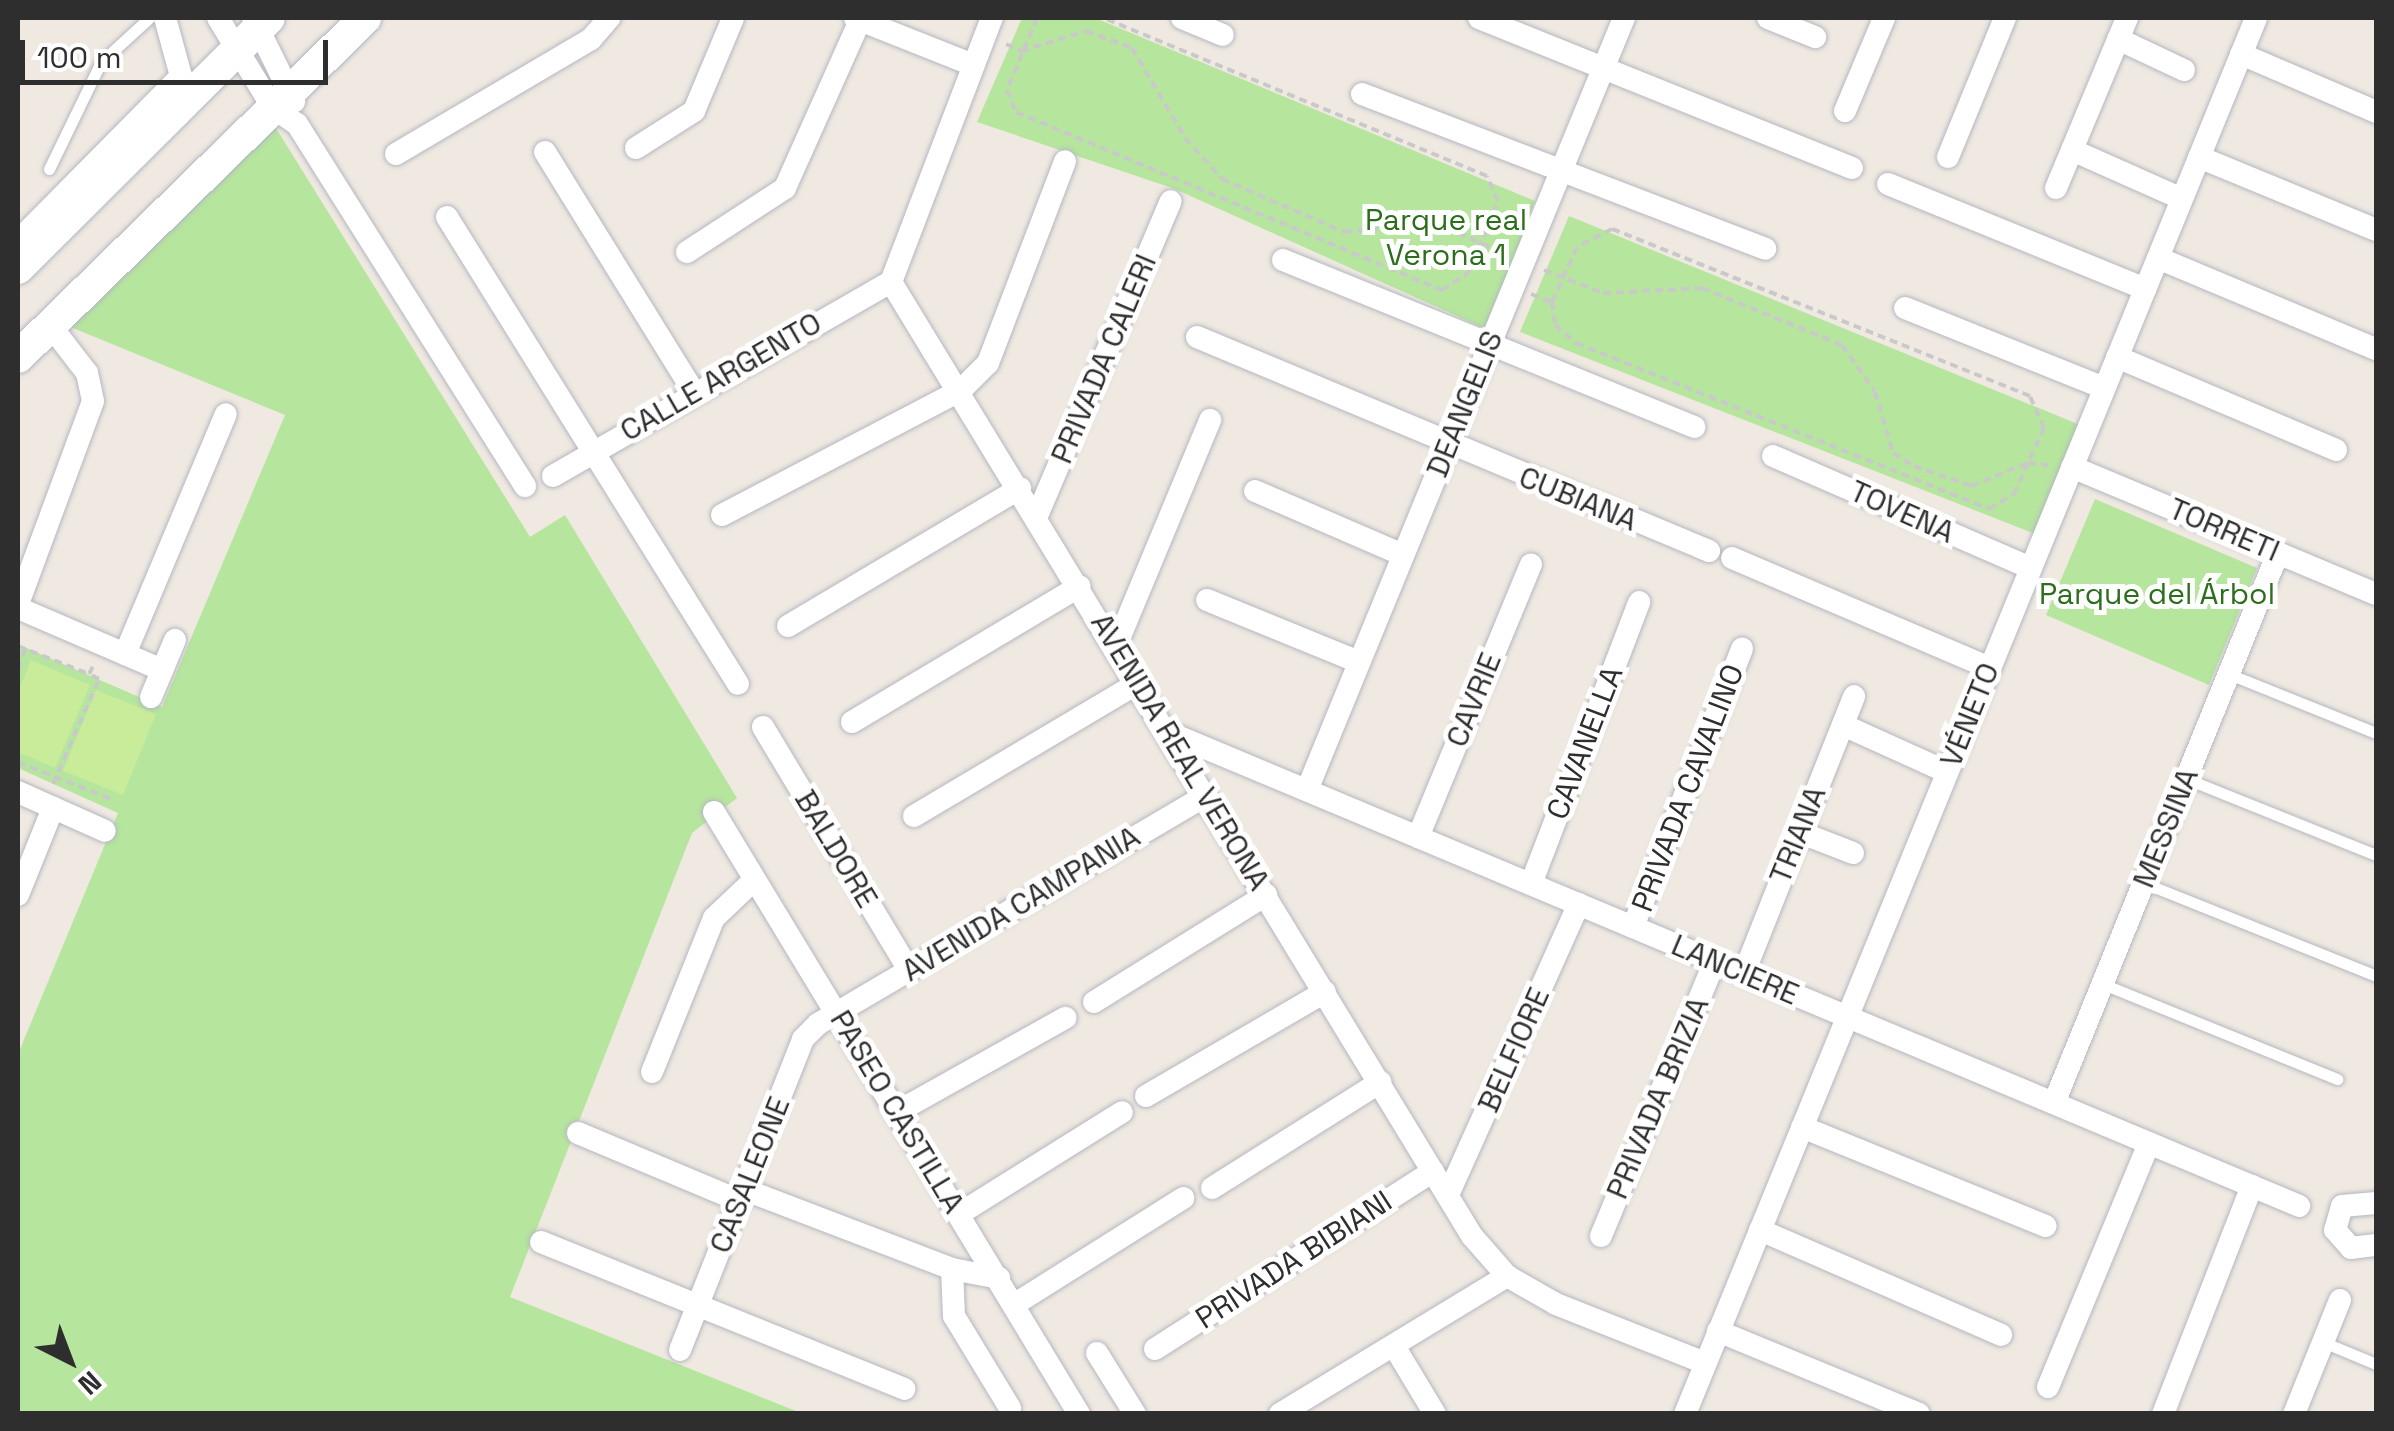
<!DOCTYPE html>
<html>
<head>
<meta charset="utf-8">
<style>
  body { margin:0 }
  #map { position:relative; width:2394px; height:1431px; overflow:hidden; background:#efe9e1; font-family:"Space Grotesk",sans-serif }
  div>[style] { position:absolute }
  .green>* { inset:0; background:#b6e59e }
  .pitch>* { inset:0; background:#c9ec9a }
  .path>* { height:4px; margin-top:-2px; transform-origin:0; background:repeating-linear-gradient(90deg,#c9c9c9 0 8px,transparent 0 13px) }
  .roads { filter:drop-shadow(0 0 2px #b4b7c1) drop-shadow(0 0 2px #b4b7c1) }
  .lane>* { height:11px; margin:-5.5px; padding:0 5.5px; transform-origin:5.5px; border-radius:5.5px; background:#fff }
  .street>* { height:22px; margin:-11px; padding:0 11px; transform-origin:11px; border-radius:11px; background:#fff }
  .secondary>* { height:32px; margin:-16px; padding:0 16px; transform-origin:16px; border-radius:16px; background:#fff }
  span { translate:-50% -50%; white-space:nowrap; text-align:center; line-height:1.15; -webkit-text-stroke:10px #fff; paint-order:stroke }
  .park-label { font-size:30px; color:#2c6e1b }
  .street-label { font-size:30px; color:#2e2e2e }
  .frame { position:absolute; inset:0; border:20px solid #2e2e2e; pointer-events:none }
  .north { position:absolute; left:20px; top:1311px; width:100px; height:100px; -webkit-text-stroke:8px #fff; paint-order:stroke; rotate:138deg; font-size:28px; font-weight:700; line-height:40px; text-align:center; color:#2e2e2e }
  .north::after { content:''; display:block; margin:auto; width:35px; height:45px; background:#2e2e2e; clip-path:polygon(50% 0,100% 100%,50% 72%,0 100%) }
  .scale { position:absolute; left:20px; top:40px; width:308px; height:45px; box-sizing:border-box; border:5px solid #2e2e2e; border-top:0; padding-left:12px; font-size:30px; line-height:35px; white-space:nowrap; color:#2e2e2e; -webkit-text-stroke:8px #fff; paint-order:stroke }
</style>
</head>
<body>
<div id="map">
  <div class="green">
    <div style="clip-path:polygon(1022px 18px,1095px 18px,1535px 201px,1488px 330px,1175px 189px,977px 122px)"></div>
    <div style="clip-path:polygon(274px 125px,530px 537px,565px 515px,737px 798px,692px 833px,510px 1297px,801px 1413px,18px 1413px,18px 1054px,118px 813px,18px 768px,18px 656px,22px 646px,162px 707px,285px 415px,68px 326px)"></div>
    <div style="clip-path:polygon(1569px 216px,2080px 425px,2038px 535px,1520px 332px)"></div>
    <div style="clip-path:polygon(2095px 499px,2257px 568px,2209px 685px,2046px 615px)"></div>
  </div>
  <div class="pitch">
    <div style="clip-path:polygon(31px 660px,90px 685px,55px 768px,18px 752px,18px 692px)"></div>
    <div style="clip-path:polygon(96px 690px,156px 714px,123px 795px,63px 771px)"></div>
  </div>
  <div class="path">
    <div style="left:1037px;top:18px;width:78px;rotate:112.6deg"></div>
    <div style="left:1007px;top:90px;width:24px;rotate:68deg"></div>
    <div style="left:1016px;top:112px;width:462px;rotate:22.7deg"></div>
    <div style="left:1442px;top:290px;width:31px;rotate:-33deg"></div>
    <div style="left:1468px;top:273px;width:78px;rotate:-67.4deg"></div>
    <div style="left:1498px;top:201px;width:27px;rotate:-114deg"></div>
    <div style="left:1487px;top:176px;width:414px;rotate:-157.6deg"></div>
    <div style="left:1006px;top:44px;width:17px;rotate:25deg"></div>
    <div style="left:1021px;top:51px;width:68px;rotate:-17.1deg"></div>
    <div style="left:1086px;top:31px;width:49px;rotate:20.3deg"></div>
    <div style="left:1132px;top:48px;width:104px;rotate:59.5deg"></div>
    <div style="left:1185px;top:138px;width:55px;rotate:47.9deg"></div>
    <div style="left:1222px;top:179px;width:133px;rotate:23.5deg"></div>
    <div style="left:1344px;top:232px;width:90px;rotate:-5.7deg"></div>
    <div style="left:1434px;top:223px;width:76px;rotate:23.2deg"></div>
    <div style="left:1544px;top:270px;width:63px;rotate:21.3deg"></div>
    <div style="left:1603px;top:293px;width:99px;rotate:-2.9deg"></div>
    <div style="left:1702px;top:288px;width:151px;rotate:22.2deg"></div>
    <div style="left:1842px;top:345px;width:57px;rotate:54.9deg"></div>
    <div style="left:1875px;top:392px;width:64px;rotate:73.6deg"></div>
    <div style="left:1893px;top:453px;width:25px;rotate:32deg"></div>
    <div style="left:1914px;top:466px;width:60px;rotate:19.3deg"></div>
    <div style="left:1971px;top:486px;width:61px;rotate:-22deg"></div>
    <div style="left:2028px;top:463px;width:20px;rotate:6deg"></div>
    <div style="left:1531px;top:294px;width:22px;rotate:21deg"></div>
    <div style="left:1552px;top:302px;width:23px;rotate:83deg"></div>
    <div style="left:1555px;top:325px;width:28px;rotate:41deg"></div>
    <div style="left:1576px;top:343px;width:445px;rotate:21.9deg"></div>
    <div style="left:1989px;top:509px;width:29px;rotate:-31deg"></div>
    <div style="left:2014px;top:494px;width:72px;rotate:-65.6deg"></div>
    <div style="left:2044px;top:428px;width:35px;rotate:-114deg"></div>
    <div style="left:2030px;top:396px;width:450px;rotate:-158.2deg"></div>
    <div style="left:1612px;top:229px;width:39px;rotate:153deg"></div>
    <div style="left:1577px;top:247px;width:60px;rotate:114.4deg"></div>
    <div style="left:18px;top:646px;width:76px;rotate:21.5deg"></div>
    <div style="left:89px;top:674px;width:13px;rotate:-63deg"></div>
    <div style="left:18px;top:669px;width:21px;rotate:-71deg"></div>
    <div style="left:18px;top:762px;width:102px;rotate:21.8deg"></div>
    <div style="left:53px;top:784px;width:115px;rotate:-66.3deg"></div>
    <div style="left:99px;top:679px;width:11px;rotate:-153deg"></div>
  </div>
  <div class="roads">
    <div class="lane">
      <div style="left:49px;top:169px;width:119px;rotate:-64.1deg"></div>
      <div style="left:101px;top:62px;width:65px;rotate:-42.5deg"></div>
      <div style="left:2229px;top:674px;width:158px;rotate:21.9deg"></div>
      <div style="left:2187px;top:779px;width:204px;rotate:21.9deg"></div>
      <div style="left:2144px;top:883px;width:250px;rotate:21.8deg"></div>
      <div style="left:2103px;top:984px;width:253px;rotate:22.1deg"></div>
      <div style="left:2323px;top:1342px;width:57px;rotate:22.5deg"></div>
    </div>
    <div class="street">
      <div style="left:218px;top:18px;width:105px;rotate:58.6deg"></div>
      <div style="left:273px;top:108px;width:29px;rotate:34deg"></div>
      <div style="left:297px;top:124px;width:428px;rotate:57.8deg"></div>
      <div style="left:253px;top:18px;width:93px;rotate:63.7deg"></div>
      <div style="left:855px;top:18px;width:127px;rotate:21.7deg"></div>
      <div style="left:1182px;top:18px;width:44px;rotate:22.5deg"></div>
      <div style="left:1479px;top:18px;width:402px;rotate:21.9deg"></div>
      <div style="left:1768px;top:18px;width:51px;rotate:22deg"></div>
      <div style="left:2118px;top:39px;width:73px;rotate:25.2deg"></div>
      <div style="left:2241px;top:54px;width:147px;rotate:23.2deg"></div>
      <div style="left:1362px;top:94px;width:432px;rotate:21deg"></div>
      <div style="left:1845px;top:111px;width:101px;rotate:-67.2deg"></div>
      <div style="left:636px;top:148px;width:69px;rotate:-32.5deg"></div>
      <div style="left:694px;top:111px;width:101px;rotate:-67.2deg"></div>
      <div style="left:2072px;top:150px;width:120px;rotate:24deg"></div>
      <div style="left:545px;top:152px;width:281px;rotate:58.2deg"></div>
      <div style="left:396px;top:154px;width:226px;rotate:-30.5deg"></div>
      <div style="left:591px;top:39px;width:28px;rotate:-49deg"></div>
      <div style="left:1948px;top:157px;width:150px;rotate:-67.7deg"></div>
      <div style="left:2199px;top:157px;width:191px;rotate:22.4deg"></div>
      <div style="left:1888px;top:184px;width:278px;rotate:22.2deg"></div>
      <div style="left:2056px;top:188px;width:184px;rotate:-67.3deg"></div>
      <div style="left:447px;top:217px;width:550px;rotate:58.07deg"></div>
      <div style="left:18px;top:241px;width:232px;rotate:-45.3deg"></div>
      <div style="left:181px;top:76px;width:60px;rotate:-105.4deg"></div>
      <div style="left:687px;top:252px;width:117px;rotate:-33.1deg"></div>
      <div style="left:785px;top:188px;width:186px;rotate:-65.9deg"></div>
      <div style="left:2158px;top:258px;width:236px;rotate:22.7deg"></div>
      <div style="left:1283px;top:260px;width:444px;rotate:22.1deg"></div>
      <div style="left:891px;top:282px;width:1117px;rotate:58.66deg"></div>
      <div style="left:1472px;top:1236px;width:53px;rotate:48.8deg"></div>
      <div style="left:1507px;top:1276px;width:56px;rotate:29.7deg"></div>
      <div style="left:1556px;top:1304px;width:160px;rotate:21.6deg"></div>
      <div style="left:891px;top:282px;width:283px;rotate:-69.1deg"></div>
      <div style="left:1905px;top:308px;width:214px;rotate:21.9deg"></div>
      <div style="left:1197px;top:337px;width:555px;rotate:22.68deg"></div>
      <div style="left:2117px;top:357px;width:238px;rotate:23deg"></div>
      <div style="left:1773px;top:456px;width:280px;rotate:23.5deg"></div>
      <div style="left:2072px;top:467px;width:329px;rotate:22.7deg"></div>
      <div style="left:553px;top:476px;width:390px;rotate:-29.9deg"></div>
      <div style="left:1255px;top:491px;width:161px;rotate:23.4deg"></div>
      <div style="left:722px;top:515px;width:270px;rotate:-27.6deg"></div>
      <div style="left:961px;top:390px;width:38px;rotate:-45deg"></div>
      <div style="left:988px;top:363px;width:216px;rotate:-69.1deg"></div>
      <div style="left:1037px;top:516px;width:342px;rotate:-67deg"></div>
      <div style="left:1732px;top:558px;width:280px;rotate:23.1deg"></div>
      <div style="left:1207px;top:600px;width:164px;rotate:22.2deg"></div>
      <div style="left:18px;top:604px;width:216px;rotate:-69.7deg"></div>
      <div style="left:93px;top:401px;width:29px;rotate:-102deg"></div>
      <div style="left:87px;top:373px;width:61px;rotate:-127.6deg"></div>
      <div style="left:18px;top:608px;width:157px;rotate:23.3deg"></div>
      <div style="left:788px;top:626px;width:270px;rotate:-30.7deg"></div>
      <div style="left:1116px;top:646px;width:245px;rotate:-67.4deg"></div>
      <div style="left:125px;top:654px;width:260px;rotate:-67.2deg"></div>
      <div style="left:151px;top:697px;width:62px;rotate:-67.2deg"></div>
      <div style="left:852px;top:722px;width:265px;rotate:-30.8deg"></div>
      <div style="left:1843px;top:725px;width:114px;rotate:24.3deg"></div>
      <div style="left:763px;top:727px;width:283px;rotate:59deg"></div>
      <div style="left:1172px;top:734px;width:1222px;rotate:22.72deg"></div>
      <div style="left:1307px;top:790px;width:835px;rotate:-67.68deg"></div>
      <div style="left:18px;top:792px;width:95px;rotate:24.1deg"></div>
      <div style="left:714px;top:812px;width:704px;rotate:58.77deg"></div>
      <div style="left:914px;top:816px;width:261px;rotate:-30.7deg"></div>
      <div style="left:1799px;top:832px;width:58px;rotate:21.3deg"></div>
      <div style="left:1418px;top:837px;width:295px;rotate:-67.5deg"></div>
      <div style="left:1531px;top:884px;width:302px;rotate:-69deg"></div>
      <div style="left:18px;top:895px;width:94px;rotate:-68.1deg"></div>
      <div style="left:1633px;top:927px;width:299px;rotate:-68.6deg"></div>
      <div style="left:1744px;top:973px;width:298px;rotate:-68.3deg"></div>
      <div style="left:1094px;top:1002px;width:203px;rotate:-31.9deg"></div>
      <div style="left:652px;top:1072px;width:166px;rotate:-68.1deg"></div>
      <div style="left:714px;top:918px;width:55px;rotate:-43.5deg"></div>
      <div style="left:1146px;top:1096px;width:207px;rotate:-30.2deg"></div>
      <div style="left:2054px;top:1103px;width:594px;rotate:-67.84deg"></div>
      <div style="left:897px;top:1112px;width:193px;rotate:-29.2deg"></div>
      <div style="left:1802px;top:1127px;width:263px;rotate:22.1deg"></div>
      <div style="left:578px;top:1133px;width:176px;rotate:22.8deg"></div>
      <div style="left:1212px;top:1188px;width:199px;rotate:-32.2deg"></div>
      <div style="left:743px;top:1189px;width:224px;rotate:20.9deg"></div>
      <div style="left:952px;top:1269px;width:48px;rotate:10.8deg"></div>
      <div style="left:1448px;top:1195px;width:319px;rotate:-65.8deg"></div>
      <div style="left:2376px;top:1203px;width:34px;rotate:175deg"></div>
      <div style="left:2342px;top:1206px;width:25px;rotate:106deg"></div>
      <div style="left:2335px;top:1230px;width:24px;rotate:48deg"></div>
      <div style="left:2351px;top:1248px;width:25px;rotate:-7deg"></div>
      <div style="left:959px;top:1214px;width:192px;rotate:-32deg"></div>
      <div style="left:1760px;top:1230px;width:263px;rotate:23.5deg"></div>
      <div style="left:1601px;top:1236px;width:298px;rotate:-67.5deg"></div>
      <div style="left:541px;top:1242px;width:392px;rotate:22deg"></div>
      <div style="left:952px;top:1269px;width:47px;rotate:87.6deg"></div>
      <div style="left:954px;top:1316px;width:108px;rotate:58.7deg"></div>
      <div style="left:1015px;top:1304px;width:199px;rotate:-32.2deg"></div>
      <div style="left:1718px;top:1331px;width:217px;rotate:22.4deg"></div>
      <div style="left:1394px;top:1346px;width:79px;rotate:58.9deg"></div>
      <div style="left:1155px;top:1349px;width:330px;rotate:-32.6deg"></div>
      <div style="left:680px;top:1350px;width:334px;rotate:-68.4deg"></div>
      <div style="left:803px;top:1039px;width:21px;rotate:-45deg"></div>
      <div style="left:818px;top:1024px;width:451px;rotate:-30.5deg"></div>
      <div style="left:1097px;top:1353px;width:72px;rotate:58.1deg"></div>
      <div style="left:2048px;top:1387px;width:264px;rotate:-67.5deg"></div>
      <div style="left:1280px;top:1414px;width:266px;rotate:-31.3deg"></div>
      <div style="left:1685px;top:1414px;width:1508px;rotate:-67.75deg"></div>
      <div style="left:2163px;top:1414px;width:245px;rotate:-68.7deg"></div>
      <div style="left:2294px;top:1414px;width:123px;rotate:-68deg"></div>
    </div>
    <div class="secondary">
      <div style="left:18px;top:268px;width:354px;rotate:-44.9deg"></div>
      <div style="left:18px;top:357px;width:485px;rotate:-44.3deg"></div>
    </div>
  </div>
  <div class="park-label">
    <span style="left:1446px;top:237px">Parque real<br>Verona 1</span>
    <span style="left:2157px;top:594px">Parque del Árbol</span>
  </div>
  <div class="street-label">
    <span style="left:1104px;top:359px;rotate:-67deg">PRIVADA CALERI</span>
    <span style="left:721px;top:377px;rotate:-30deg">CALLE ARGENTO</span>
    <span style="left:1465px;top:404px;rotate:-68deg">DEANGELIS</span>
    <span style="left:1578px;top:499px;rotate:22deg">CUBIANA</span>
    <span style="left:1902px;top:512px;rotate:24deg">TOVENA</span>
    <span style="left:2224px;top:530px;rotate:23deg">TORRETI</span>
    <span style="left:1474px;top:700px;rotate:-68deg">CAVRIE</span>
    <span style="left:1970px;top:715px;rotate:-68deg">VÉNETO</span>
    <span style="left:1585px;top:743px;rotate:-69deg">CAVANELLA</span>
    <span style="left:1180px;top:752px;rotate:59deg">AVENIDA REAL VERONA</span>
    <span style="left:1688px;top:788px;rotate:-69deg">PRIVADA CAVALINO</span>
    <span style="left:2166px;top:828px;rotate:-68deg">MESSINA</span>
    <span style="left:1798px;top:835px;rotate:-68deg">TRIANA</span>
    <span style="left:836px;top:849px;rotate:59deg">BALDORE</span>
    <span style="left:1021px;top:904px;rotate:-31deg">AVENIDA CAMPANIA</span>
    <span style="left:1735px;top:970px;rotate:23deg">LANCIERE</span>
    <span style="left:1514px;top:1050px;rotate:-66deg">BELFIORE</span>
    <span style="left:1658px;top:1098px;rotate:-67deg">PRIVADA BRIZIA</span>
    <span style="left:897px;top:1112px;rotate:59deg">PASEO CASTILLA</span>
    <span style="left:750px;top:1175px;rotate:-68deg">CASALEONE</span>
    <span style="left:1294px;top:1260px;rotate:-33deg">PRIVADA BIBIANI</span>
  </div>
  <div class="frame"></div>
  <div class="north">N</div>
  <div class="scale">100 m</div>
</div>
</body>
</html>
